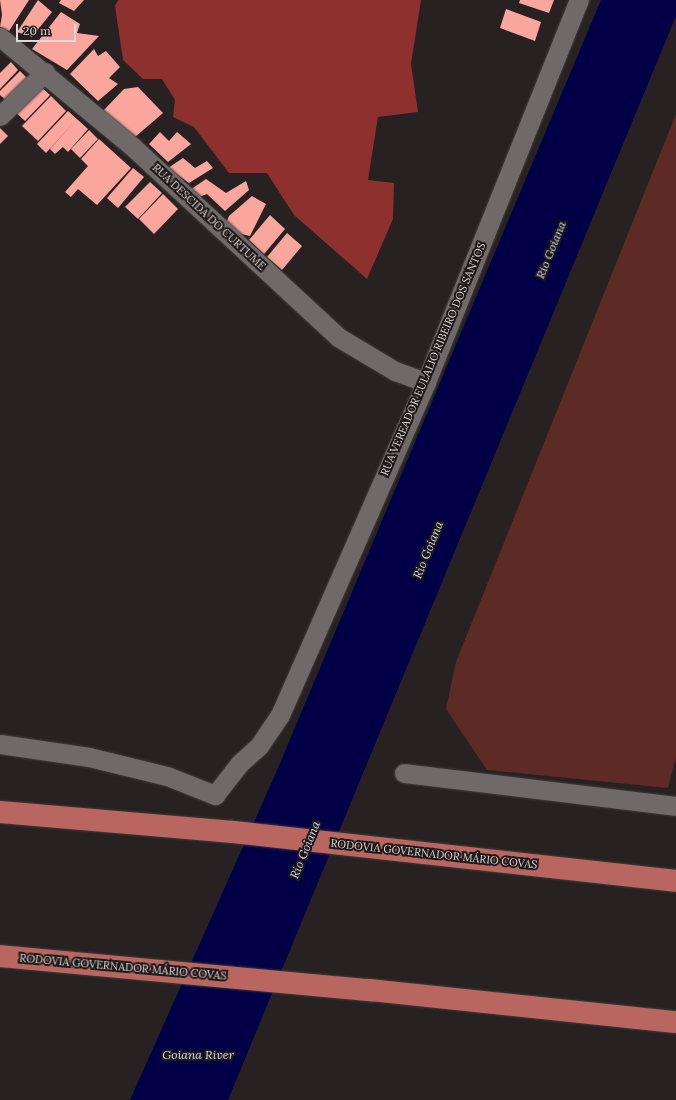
<!DOCTYPE html>
<html>
<head>
<meta charset="utf-8">
<style>
  body { margin:0 }
  #map { position:relative; width:676px; height:1100px; overflow:hidden; background:#272221; font-family:Lora,serif }
  div>[style] { position:absolute }
  .green>* { inset:0; background:#5e2a26 }
  .forest>* { inset:0; background:#8e302d }
  .water>* { inset:0; background:#010047 }
  .building>* { inset:0; background:#fba69d }
  .roads { filter:drop-shadow(0 0 1px #413d3c) drop-shadow(0 0 1px #413d3c) }
  .minor>* { height:19px; margin:-9.5px; padding:0 9.5px; transform-origin:9.5px; border-radius:9.5px; background:#706969 }
  .trunk>* { height:22px; margin:-11px; padding:0 11px; transform-origin:11px; border-radius:11px; background:#ba6660 }
  span { translate:-50% -50%; white-space:nowrap; text-align:center; line-height:1.15; -webkit-text-stroke:4px #1e1818; paint-order:stroke }
  .street-label { font-size:11px; color:#dedad9 }
  .water-label { font-size:12px; color:#d1dcf1; font-style:italic }
  .scale { position:absolute; left:16px; top:24px; width:60px; height:18px; box-sizing:border-box; border:2px solid #dedad9; border-top:0; padding-left:5px; font-size:12px; line-height:14px; white-space:nowrap; color:#dedad9; -webkit-text-stroke:3px #1e1818; paint-order:stroke }
</style>
</head>
<body>
<div id="map">
  <div class="green">
    <div style="clip-path:polygon(676px 114px,676px 757px,668px 788px,487px 770px,446px 709px,456px 662px)"></div>
  </div>
  <div class="forest">
    <div style="clip-path:polygon(118px 0,421px 0,411px 64px,418px 112px,378px 117px,368px 180px,394px 183px,393px 219px,367px 279px,294px 215px,267px 173px,229px 173px,194px 127px,173px 117px,175px 100px,162px 79px,143px 79px,123px 60px,115px 6px)"></div>
  </div>
  <div class="water">
    <div style="clip-path:polygon(601px 0,676px 0,676px 16px,228px 1100px,130px 1100px,275px 775px)"></div>
  </div>
  <div class="building">
    <div style="clip-path:polygon(0 0,29px 0,9px 31px,0 27px,2px 15px)"></div>
    <div style="clip-path:polygon(38px 0,52px 12px,32px 37px,17px 32px)"></div>
    <div style="clip-path:polygon(61px 0,84px 0,74px 11px,59px 3px)"></div>
    <div style="clip-path:polygon(520px 0,554px 0,549px 13px,519px 3px)"></div>
    <div style="clip-path:polygon(506px 9px,541px 22px,535px 41px,500px 28px)"></div>
    <div style="clip-path:polygon(61px 12px,80px 24px,77px 33px,99px 36px,67px 70px,32px 49px)"></div>
    <div style="clip-path:polygon(94px 49px,98px 56px,106px 51px,120px 67px,109px 78px,118px 84px,98px 101px,70px 74px)"></div>
    <div style="clip-path:polygon(11px 62px,18px 70px,0 89px,0 73px)"></div>
    <div style="clip-path:polygon(20px 71px,30px 81px,8px 102px,0 95px,0 91px)"></div>
    <div style="clip-path:polygon(38px 84px,50px 95px,25px 121px,13px 110px)"></div>
    <div style="clip-path:polygon(138px 87px,163px 113px,134px 138px,102px 112px,124px 89px)"></div>
    <div style="clip-path:polygon(51px 96px,66px 111px,38px 141px,22px 126px)"></div>
    <div style="clip-path:polygon(68px 111px,88px 129px,68px 152px,63px 147px,55px 154px,50px 149px,76px 120px,46px 153px,37px 144px)"></div>
    <div style="clip-path:polygon(0 128px,8px 136px,0 144px)"></div>
    <div style="clip-path:polygon(89px 130px,98px 139px,80px 158px,71px 149px)"></div>
    <div style="clip-path:polygon(160px 132px,169px 141px,177px 132px,191px 144px,168px 162px,149px 144px)"></div>
    <div style="clip-path:polygon(99px 139px,131px 168px,97px 205px,78px 189px,71px 197px,65px 192px,88px 166px,81px 159px)"></div>
    <div style="clip-path:polygon(183px 158px,195px 168px,207px 161px,213px 168px,189px 183px,168px 168px)"></div>
    <div style="clip-path:polygon(133px 168px,144px 177px,118px 208px,107px 198px)"></div>
    <div style="clip-path:polygon(206px 179px,226px 193px,246px 181px,249px 190px,225px 211px,207px 194px,199px 197px,190px 190px)"></div>
    <div style="clip-path:polygon(150px 182px,162px 193px,138px 219px,125px 207px)"></div>
    <div style="clip-path:polygon(163px 194px,178px 209px,154px 234px,139px 219px)"></div>
    <div style="clip-path:polygon(252px 196px,266px 204px,250px 236px,223px 230px,229px 216px)"></div>
    <div style="clip-path:polygon(270px 215px,285px 229px,264px 254px,249px 240px)"></div>
    <div style="clip-path:polygon(287px 233px,302px 246px,282px 270px,267px 257px)"></div>
  </div>
  <div class="roads">
    <div class="minor">
      <div style="left:0;top:37px;width:174px;rotate:39.6deg"></div>
      <div style="left:134px;top:148px;width:278px;rotate:42.8deg"></div>
      <div style="left:338px;top:337px;width:66px;rotate:30.8deg"></div>
      <div style="left:395px;top:371px;width:33px;rotate:20deg"></div>
      <div style="left:0;top:116px;width:63px;rotate:-44.4deg"></div>
      <div style="left:0;top:744px;width:90px;rotate:8.3deg"></div>
      <div style="left:89px;top:757px;width:80px;rotate:13.7deg"></div>
      <div style="left:167px;top:776px;width:52px;rotate:21.6deg"></div>
      <div style="left:215px;top:795px;width:39px;rotate:-52deg"></div>
      <div style="left:239px;top:764px;width:27px;rotate:-42deg"></div>
      <div style="left:259px;top:746px;width:37px;rotate:-56deg"></div>
      <div style="left:280px;top:715px;width:364px;rotate:-66.3deg"></div>
      <div style="left:426px;top:382px;width:412px;rotate:-68.2deg"></div>
      <div style="left:404px;top:773px;width:274px;rotate:6.9deg"></div>
    </div>
    <div class="trunk">
      <div style="left:0;top:812px;width:234px;rotate:4.9deg"></div>
      <div style="left:233px;top:832px;width:446px;rotate:6.3deg"></div>
      <div style="left:0;top:956px;width:372px;rotate:5.3deg"></div>
      <div style="left:370px;top:990px;width:308px;rotate:6deg"></div>
    </div>
  </div>
  <div class="street-label">
    <span style="left:209px;top:217px;rotate:43deg">RUA DESCIDA DO CURTUME</span>
    <span style="left:433px;top:359px;rotate:-67deg">RUA VEREADOR EULALIO RIBEIRO DOS SANTOS</span>
    <span style="left:434px;top:854px;rotate:6deg">RODOVIA GOVERNADOR MÁRIO COVAS</span>
    <span style="left:123px;top:967px;rotate:5deg">RODOVIA GOVERNADOR MÁRIO COVAS</span>
  </div>
  <div class="water-label">
    <span style="left:551px;top:250px;rotate:-68deg">Rio Goiana</span>
    <span style="left:428px;top:550px;rotate:-68deg">Rio Goiana</span>
    <span style="left:305px;top:850px;rotate:-68deg">Rio Goiana</span>
    <span style="left:198px;top:1055px">Goiana River</span>
  </div>
  <div class="scale">20 m</div>
</div>
</body>
</html>
